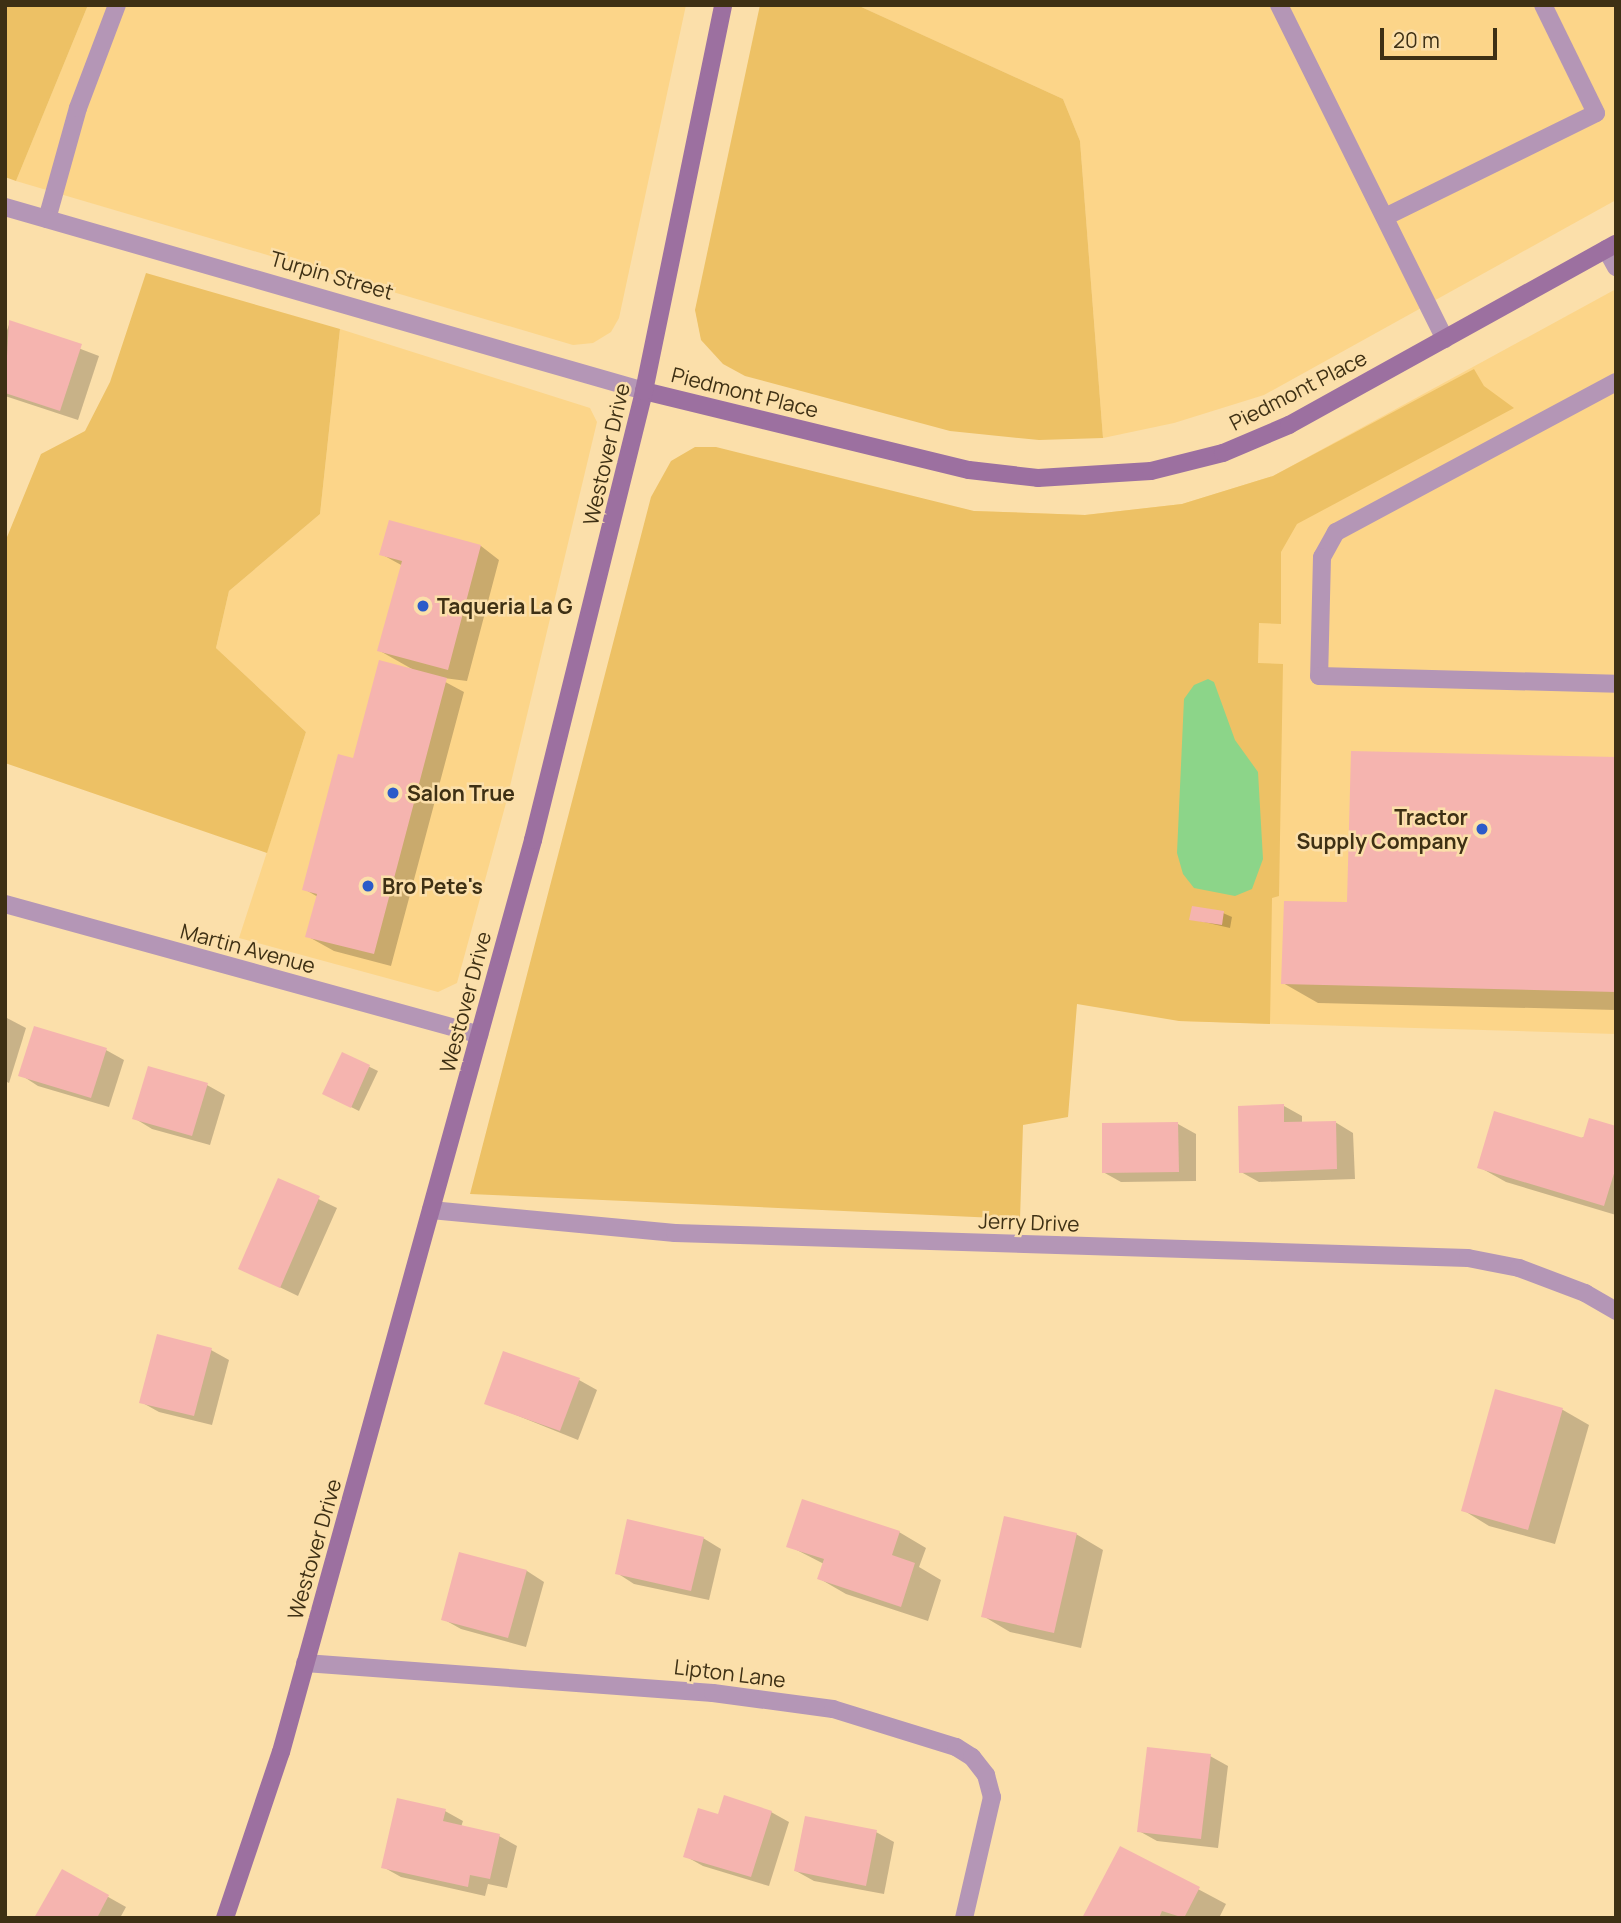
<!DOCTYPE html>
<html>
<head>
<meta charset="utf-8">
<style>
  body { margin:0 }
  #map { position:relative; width:1621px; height:1923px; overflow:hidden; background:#fbdfaa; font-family:Manrope,sans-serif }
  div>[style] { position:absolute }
  .built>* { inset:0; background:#fcd589 }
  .green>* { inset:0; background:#edc165 }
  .water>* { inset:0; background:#8cd589 }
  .shadow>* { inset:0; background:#0003 }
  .building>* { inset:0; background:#f5b4af }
  .lane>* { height:18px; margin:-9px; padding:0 9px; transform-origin:9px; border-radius:9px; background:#b496b6 }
  .street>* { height:18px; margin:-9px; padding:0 9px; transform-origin:9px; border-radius:9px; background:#b496b6 }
  .secondary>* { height:18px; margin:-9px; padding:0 9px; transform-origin:9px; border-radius:9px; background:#9c70a0 }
  .dots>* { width:19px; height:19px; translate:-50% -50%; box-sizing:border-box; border:4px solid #fbdfaa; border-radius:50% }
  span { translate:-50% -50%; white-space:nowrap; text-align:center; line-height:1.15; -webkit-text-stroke:5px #fbdfaa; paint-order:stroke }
  .street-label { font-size:21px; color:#3e3014 }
  .poi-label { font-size:21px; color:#3e3014; font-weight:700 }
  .left { translate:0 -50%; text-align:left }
  .right { translate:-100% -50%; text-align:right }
  .frame { position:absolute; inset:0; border:7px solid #3e3014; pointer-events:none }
  .scale { position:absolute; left:1380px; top:28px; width:117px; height:32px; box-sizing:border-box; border:4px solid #3e3014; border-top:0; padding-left:9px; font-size:21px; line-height:24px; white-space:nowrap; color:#3e3014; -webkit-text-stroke:5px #fbdfaa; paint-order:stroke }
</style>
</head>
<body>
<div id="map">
  <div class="built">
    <div style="clip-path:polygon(88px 5px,686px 5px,619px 318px,611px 332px,593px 343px,573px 345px,16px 181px)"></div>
    <div style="clip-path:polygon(857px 5px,1616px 5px,1616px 200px,1264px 395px,1174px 423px,1103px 438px,1080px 141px,1063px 99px)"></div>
    <div style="clip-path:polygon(1616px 289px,1616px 1034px,1179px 1021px,975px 511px,1085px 515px,1182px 504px,1273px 476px)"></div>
    <div style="clip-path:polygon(340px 329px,590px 408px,597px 422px,506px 803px,457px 983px,438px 992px,239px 938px,306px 732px,216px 648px,229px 591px,320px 514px)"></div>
  </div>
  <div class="green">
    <div style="clip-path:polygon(5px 5px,88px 5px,16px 181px,5px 177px)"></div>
    <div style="clip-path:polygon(760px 5px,857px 5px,1063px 99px,1080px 141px,1103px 438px,1039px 440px,950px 431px,745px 376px,723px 364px,701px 340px,695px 310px)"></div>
    <div style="clip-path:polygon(146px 273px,340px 329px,320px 514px,229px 591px,216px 648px,306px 732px,267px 853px,5px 763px,5px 542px,41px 454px,85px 431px,110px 382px)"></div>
    <div style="clip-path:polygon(1474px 369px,1484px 386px,1514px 408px,1297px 524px,1281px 552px,1281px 624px,1259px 623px,1258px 663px,1283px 664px,1279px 896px,1272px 898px,1270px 1024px,1179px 1021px,1077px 1004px,1068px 1117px,1023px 1125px,1020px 1219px,470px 1194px,651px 497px,671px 461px,695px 447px,716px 447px,974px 511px,1085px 515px,1182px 504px,1273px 476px)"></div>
  </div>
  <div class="water">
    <div style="clip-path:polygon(1208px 679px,1214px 682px,1235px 740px,1258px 772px,1263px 859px,1252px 889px,1235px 896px,1194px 888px,1183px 874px,1177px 853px,1184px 699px,1194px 685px)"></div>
  </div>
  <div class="shadow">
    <div style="clip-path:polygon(10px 322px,99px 356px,78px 420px,5px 396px,5px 336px)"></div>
    <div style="clip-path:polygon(390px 522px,481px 546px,499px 560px,467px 681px,436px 677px,464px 692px,391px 966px,334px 951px,307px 936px,318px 897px,304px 889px,354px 760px,412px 669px,380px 651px,403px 566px,381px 554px)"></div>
    <div style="clip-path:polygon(1616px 759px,1616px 1010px,1318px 1003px,1283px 983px,1349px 904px)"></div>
    <div style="clip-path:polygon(1223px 913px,1232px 917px,1230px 928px,1191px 919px)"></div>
    <div style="clip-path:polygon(5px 1017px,26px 1028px,9px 1083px,5px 1081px)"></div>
    <div style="clip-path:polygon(106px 1050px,124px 1060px,109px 1107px,38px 1086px,21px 1075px)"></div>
    <div style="clip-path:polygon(343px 1054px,378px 1071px,359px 1111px,333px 1098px)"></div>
    <div style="clip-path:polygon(207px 1085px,225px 1095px,210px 1145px,152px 1129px,134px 1118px)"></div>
    <div style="clip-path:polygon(1284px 1106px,1302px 1116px,1302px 1123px,1335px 1122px,1353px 1133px,1355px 1179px,1259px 1182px,1241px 1172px)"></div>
    <div style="clip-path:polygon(1178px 1124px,1196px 1134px,1196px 1181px,1121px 1182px,1103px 1172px)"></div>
    <div style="clip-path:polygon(1616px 1128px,1616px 1215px,1506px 1182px,1479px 1167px)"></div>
    <div style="clip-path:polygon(279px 1180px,337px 1208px,298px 1296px,240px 1268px)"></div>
    <div style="clip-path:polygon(211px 1350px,229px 1360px,212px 1425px,159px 1412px,141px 1402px)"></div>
    <div style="clip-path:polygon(579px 1380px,597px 1390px,578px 1440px,486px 1403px)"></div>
    <div style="clip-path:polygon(1497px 1391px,1563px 1410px,1589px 1425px,1555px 1544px,1489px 1526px,1463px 1510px)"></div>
    <div style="clip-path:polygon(899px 1532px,926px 1548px,919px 1567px,941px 1580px,928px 1621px,846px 1594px,820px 1579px,824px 1564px,789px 1546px)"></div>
    <div style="clip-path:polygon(1076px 1534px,1103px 1550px,1081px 1648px,1010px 1632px,983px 1616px)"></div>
    <div style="clip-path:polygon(703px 1538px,721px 1549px,709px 1600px,634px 1584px,617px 1573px)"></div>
    <div style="clip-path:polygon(461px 1554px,527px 1571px,544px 1582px,526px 1647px,461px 1629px,443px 1619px)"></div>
    <div style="clip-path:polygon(1210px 1756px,1228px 1766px,1218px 1848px,1157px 1841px,1139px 1831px)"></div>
    <div style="clip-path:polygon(445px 1811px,463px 1821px,461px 1827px,499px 1836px,517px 1846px,507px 1888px,488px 1884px,485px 1896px,401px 1877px,383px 1867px)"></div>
    <div style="clip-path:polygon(771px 1812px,789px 1822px,769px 1886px,703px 1866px,685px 1856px,719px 1817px)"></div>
    <div style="clip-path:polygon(876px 1832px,894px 1842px,884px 1894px,814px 1881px,796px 1871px)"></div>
    <div style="clip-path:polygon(1121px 1848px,1226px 1904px,1219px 1918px,1084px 1918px)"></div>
    <div style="clip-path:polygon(62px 1871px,126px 1907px,120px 1918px,36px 1918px)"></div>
  </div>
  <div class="building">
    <div style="clip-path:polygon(9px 320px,82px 344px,60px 411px,5px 393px)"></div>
    <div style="clip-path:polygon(389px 520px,481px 545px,448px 670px,377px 651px,402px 561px,379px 555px)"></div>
    <div style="clip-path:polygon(379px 660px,447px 678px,374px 954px,305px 937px,317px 894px,302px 890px,338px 754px,353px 758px)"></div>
    <div style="clip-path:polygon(1351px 751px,1616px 757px,1616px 992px,1281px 984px,1284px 901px,1347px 902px)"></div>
    <div style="clip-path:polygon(1192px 906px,1224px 911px,1222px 925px,1189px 920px)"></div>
    <div style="clip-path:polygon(34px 1026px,107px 1048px,91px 1098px,18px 1076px)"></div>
    <div style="clip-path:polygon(342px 1052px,370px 1065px,351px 1108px,322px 1094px)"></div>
    <div style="clip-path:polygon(148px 1066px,208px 1083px,192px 1136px,132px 1119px)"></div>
    <div style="clip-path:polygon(1284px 1104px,1284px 1122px,1336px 1121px,1337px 1169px,1239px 1173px,1238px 1106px)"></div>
    <div style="clip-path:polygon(1494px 1111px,1583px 1138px,1589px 1118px,1616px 1126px,1616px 1167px,1604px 1206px,1477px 1168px)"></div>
    <div style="clip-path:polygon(1178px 1122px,1179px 1172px,1102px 1173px,1102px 1123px)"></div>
    <div style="clip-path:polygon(278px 1178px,320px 1196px,280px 1288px,238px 1269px)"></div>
    <div style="clip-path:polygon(157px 1334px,212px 1348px,194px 1416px,139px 1403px)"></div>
    <div style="clip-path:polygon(503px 1351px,580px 1378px,560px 1431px,484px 1404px)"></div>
    <div style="clip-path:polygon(1495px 1389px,1563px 1408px,1528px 1530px,1461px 1511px)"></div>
    <div style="clip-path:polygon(802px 1499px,900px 1531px,892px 1555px,915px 1563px,901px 1607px,817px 1579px,824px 1559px,786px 1547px)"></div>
    <div style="clip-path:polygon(1004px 1516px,1077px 1533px,1054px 1633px,981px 1617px)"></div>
    <div style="clip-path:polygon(627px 1519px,704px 1537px,691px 1591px,615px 1574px)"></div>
    <div style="clip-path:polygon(459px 1552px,527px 1570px,508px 1638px,441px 1620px)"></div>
    <div style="clip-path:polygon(1147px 1747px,1211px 1754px,1201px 1839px,1137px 1832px)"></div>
    <div style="clip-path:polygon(724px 1795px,772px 1811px,751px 1877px,683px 1857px,698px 1808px,718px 1814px)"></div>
    <div style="clip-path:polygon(397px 1798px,446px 1809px,443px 1821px,500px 1834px,490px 1879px,470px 1875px,468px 1887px,381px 1868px)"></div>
    <div style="clip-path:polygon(805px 1816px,877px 1830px,866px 1886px,794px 1871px)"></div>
    <div style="clip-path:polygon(1120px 1846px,1200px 1887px,1184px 1918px,1162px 1911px,1159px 1918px,1082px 1918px)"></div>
    <div style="clip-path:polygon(62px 1869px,109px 1895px,97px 1918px,34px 1918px)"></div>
  </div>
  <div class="lane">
    <div style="left:1279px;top:5px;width:373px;rotate:63.6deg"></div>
    <div style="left:1385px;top:217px;width:235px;rotate:-26.2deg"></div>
    <div style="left:1596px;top:113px;width:120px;rotate:-116.1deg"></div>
    <div style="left:47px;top:219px;width:115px;rotate:-74.4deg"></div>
    <div style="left:78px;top:108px;width:110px;rotate:-69.3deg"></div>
    <div style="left:1606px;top:249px;width:21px;rotate:61deg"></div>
    <div style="left:1616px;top:382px;width:318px;rotate:151.8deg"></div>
    <div style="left:1336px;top:532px;width:29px;rotate:119deg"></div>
    <div style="left:1322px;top:557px;width:119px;rotate:91.4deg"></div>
    <div style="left:1319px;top:676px;width:297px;rotate:1.5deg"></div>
  </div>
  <div class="street">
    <div style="left:5px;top:207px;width:665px;rotate:16.06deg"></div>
    <div style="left:5px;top:904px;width:492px;rotate:15.4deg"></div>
    <div style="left:431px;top:1210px;width:245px;rotate:5.4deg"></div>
    <div style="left:675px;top:1233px;width:793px;rotate:1.81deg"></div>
    <div style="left:1468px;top:1258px;width:52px;rotate:11.1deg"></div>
    <div style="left:1519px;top:1268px;width:71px;rotate:20.7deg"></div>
    <div style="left:1585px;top:1293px;width:36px;rotate:30deg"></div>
    <div style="left:305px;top:1663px;width:409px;rotate:4.2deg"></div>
    <div style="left:713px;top:1693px;width:121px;rotate:7.6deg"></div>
    <div style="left:833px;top:1709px;width:129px;rotate:17.2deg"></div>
    <div style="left:956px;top:1747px;width:19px;rotate:32deg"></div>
    <div style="left:972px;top:1757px;width:23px;rotate:52deg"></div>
    <div style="left:986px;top:1775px;width:23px;rotate:75deg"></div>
    <div style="left:992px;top:1797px;width:124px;rotate:103deg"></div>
  </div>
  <div class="secondary">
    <div style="left:644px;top:391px;width:334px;rotate:13.7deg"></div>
    <div style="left:969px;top:470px;width:69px;rotate:6.6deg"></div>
    <div style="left:1038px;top:478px;width:113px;rotate:-3.5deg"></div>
    <div style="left:1151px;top:471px;width:74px;rotate:-14deg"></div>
    <div style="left:1223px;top:453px;width:72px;rotate:-23deg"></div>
    <div style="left:1289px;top:425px;width:374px;rotate:-29deg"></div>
    <div style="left:225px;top:1918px;width:175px;rotate:-71.4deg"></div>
    <div style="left:281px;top:1752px;width:946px;rotate:-74.55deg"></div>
    <div style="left:533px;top:840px;width:463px;rotate:-76.1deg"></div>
    <div style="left:644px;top:391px;width:394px;rotate:-78.4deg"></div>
  </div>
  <div class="dots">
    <div style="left:423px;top:606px;background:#2b5bc9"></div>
    <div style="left:393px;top:793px;background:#2b5bc9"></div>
    <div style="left:1482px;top:829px;background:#2b5bc9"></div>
    <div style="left:368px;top:886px;background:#2b5bc9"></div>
  </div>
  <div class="street-label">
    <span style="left:332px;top:275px;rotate:16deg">Turpin Street</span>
    <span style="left:1298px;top:390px;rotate:-27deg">Piedmont Place</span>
    <span style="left:745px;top:392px;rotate:14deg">Piedmont Place</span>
    <span style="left:606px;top:454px;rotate:-77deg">Westover Drive</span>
    <span style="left:248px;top:948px;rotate:15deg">Martin Avenue</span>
    <span style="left:465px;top:1002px;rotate:-75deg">Westover Drive</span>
    <span style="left:1029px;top:1222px;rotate:2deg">Jerry Drive</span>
    <span style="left:314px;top:1549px;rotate:-74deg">Westover Drive</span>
    <span style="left:730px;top:1673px;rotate:7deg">Lipton Lane</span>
  </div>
  <div class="poi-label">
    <span class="left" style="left:437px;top:606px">Taqueria La G</span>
    <span class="left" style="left:407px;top:793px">Salon True</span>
    <span class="right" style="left:1468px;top:829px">Tractor<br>Supply Company</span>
    <span class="left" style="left:382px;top:886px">Bro Pete's</span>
  </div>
  <div class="frame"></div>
  <div class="scale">20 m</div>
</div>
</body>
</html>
